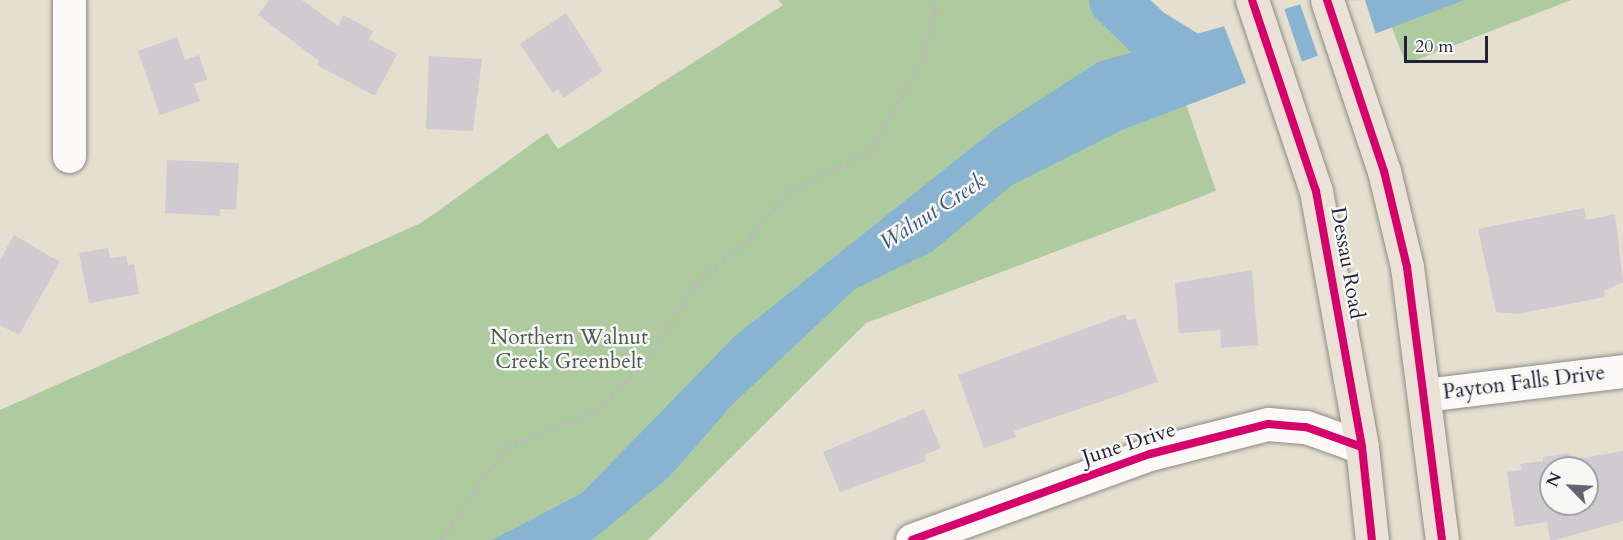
<!DOCTYPE html>
<html>
<head>
<meta charset="utf-8">
<style>
  body { margin:0 }
  #map { position:relative; width:1623px; height:540px; overflow:hidden; background:#e4dfcf; font-family:Cardo,serif }
  div>[style] { position:absolute }
  .forest>* { inset:0; background:#aecb9f }
  .water>* { inset:0; background:#88b4d2 }
  .pier>* { inset:0; background:#e4dfcf }
  .river>* { height:51px; margin:-25.5px; padding:0 25.5px; transform-origin:25.5px; border-radius:25.5px; background:#88b4d2 }
  .building>* { inset:0; background:#d0cbd0 }
  .path>* { height:4px; margin-top:-2px; transform-origin:0; background:repeating-linear-gradient(90deg,#bcbabb 0 4.5px,transparent 0 9px) }
  .roads { filter:drop-shadow(0 0 2px #8d8a86) drop-shadow(0 0 2px #8d8a86) }
  .minor>* { height:33px; margin:-16.5px; padding:0 16.5px; transform-origin:16.5px; border-radius:16.5px; background:#fbfaf8 }
  .major>* { height:33px; margin:-16.5px; padding:0 16.5px; transform-origin:16.5px; border-radius:16.5px; background:#eae2d7 }
  .cycleway>* { height:8px; margin:-4px; padding:0 4px; transform-origin:4px; border-radius:4px; background:#d6006c }
  span { translate:-50% -50%; white-space:nowrap; text-align:center; line-height:1.15; -webkit-text-stroke:5px #f6f6f2; paint-order:stroke }
  .street-label { font-size:21px; color:#22223b }
  .park-label { font-size:21px; color:#495a54 }
  .water-label { font-size:22px; color:#3b5578; font-style:italic }
  .north { position:absolute; left:1539px; top:456px; width:60px; height:60px; box-sizing:border-box; background:#f6f6f2; border:2px solid #a1a1a9; border-radius:50%; rotate:294deg; font-size:16px; font-weight:700; line-height:24px; text-align:center; color:#22223b }
  .north::after { content:''; display:block; margin:auto; width:21px; height:27px; background:#66646f; clip-path:polygon(50% 0,100% 100%,50% 72%,0 100%) }
  .scale { position:absolute; left:1404px; top:36px; width:84px; height:27px; box-sizing:border-box; border:3px solid #22223b; border-top:0; padding-left:8px; font-size:18px; line-height:21px; white-space:nowrap; color:#22223b; -webkit-text-stroke:4px #f6f6f2; paint-order:stroke }
</style>
</head>
<body>
<div id="map">
  <div class="forest">
    <div style="clip-path:polygon(778px 0,1150px 0,1216px 191px,866px 323px,648px 540px,0 540px,0 410px,421px 223px,547px 133px,558px 149px,783px 5px)"></div>
    <div style="clip-path:polygon(1381px 0,1571px 0,1406px 64px)"></div>
  </div>
  <div class="water">
    <div style="clip-path:polygon(1316px 0,1464px 0,1122px 130px,1012px 185px,933px 251px,855px 289px,732px 405px,669px 477px,592px 540px,492px 540px,582px 493px,734px 337px,995px 129px,1098px 62px)"></div>
  </div>
  <div class="pier">
    <div style="clip-path:polygon(1365px 0,1377px 38px,1319px 59px,1299px 1px)"></div>
    <div style="clip-path:polygon(1283px 5px,1303px 65px,1247px 85px,1222px 21px)"></div>
  </div>
  <div class="river">
    <div style="left:1114px;top:0;width:46px;rotate:44.1deg"></div>
    <div style="left:1147px;top:32px;width:61px;rotate:31.6deg"></div>
  </div>
  <div class="building">
    <div style="clip-path:polygon(269px 0,302px 0,338px 26px,343px 15px,373px 31px,369px 39px,397px 54px,375px 96px,317px 65px,319px 61px,258px 15px)"></div>
    <div style="clip-path:polygon(566px 13px,603px 71px,563px 98px,558px 89px,553px 93px,520px 44px)"></div>
    <div style="clip-path:polygon(177px 37px,185px 60px,199px 55px,207px 80px,194px 84px,200px 101px,160px 115px,138px 51px)"></div>
    <div style="clip-path:polygon(429px 56px,482px 59px,473px 131px,426px 129px)"></div>
    <div style="clip-path:polygon(167px 160px,239px 163px,236px 210px,220px 209px,220px 216px,165px 213px)"></div>
    <div style="clip-path:polygon(1584px 208px,1587px 220px,1615px 214px,1623px 282px,1604px 291px,1605px 297px,1518px 314px,1496px 312px,1478px 229px)"></div>
    <div style="clip-path:polygon(14px 235px,60px 262px,19px 335px,0 325px,0 260px)"></div>
    <div style="clip-path:polygon(108px 248px,110px 258px,126px 256px,128px 265px,134px 264px,139px 294px,89px 303px,79px 253px)"></div>
    <div style="clip-path:polygon(1252px 270px,1258px 345px,1221px 348px,1220px 330px,1179px 333px,1175px 283px)"></div>
    <div style="clip-path:polygon(1125px 314px,1127px 321px,1135px 318px,1158px 382px,1014px 431px,1016px 437px,984px 448px,958px 375px)"></div>
    <div style="clip-path:polygon(924px 409px,941px 448px,924px 455px,926px 461px,840px 492px,823px 452px)"></div>
    <div style="clip-path:polygon(evenodd,1623px 451px,1623px 521px,1555px 540px,1550px 540px,1547px 522px,1515px 527px,1507px 472px,1522px 470px,1520px 464px,1543px 461px,1543px 457px,1571px 453px,1572px 460px,1623px 451px,1551px 468px,1587px 468px,1587px 504px,1551px 504px,1551px 468px)"></div>
  </div>
  <div class="path">
    <div style="left:441px;top:540px;width:113px;rotate:-54.8deg"></div>
    <div style="left:506px;top:448px;width:99px;rotate:-21.9deg"></div>
    <div style="left:598px;top:411px;width:69px;rotate:-46.2deg"></div>
    <div style="left:646px;top:361px;width:90px;rotate:-57.7deg"></div>
    <div style="left:694px;top:285px;width:75px;rotate:-40.1deg"></div>
    <div style="left:751px;top:237px;width:60px;rotate:-50.4deg"></div>
    <div style="left:789px;top:191px;width:89px;rotate:-25.1deg"></div>
    <div style="left:870px;top:153px;width:107px;rotate:-60.8deg"></div>
    <div style="left:922px;top:60px;width:50px;rotate:-74.8deg"></div>
    <div style="left:935px;top:12px;width:12px;rotate:-99deg"></div>
  </div>
  <div class="roads">
    <div class="minor">
      <div style="left:69px;top:156px;width:156px;rotate:-90deg"></div>
      <div style="left:1425px;top:395px;width:199px;rotate:-6.9deg"></div>
      <div style="left:912px;top:540px;width:253px;rotate:-19.9deg"></div>
      <div style="left:1150px;top:454px;width:122px;rotate:-14.3deg"></div>
      <div style="left:1268px;top:424px;width:38px;rotate:5deg"></div>
      <div style="left:1306px;top:427px;width:59px;rotate:19.7deg"></div>
    </div>
    <div class="major">
      <div style="left:1252px;top:0;width:201px;rotate:71.5deg"></div>
      <div style="left:1316px;top:191px;width:260px;rotate:79.8deg"></div>
      <div style="left:1362px;top:447px;width:94px;rotate:83.9deg"></div>
      <div style="left:1327px;top:0;width:180px;rotate:71.6deg"></div>
      <div style="left:1384px;top:171px;width:99px;rotate:76.5deg"></div>
      <div style="left:1407px;top:267px;width:275px;rotate:82.7deg"></div>
    </div>
  </div>
  <div class="cycleway">
    <div style="left:1252px;top:0;width:201px;rotate:71.5deg"></div>
    <div style="left:1316px;top:191px;width:260px;rotate:79.8deg"></div>
    <div style="left:1362px;top:447px;width:94px;rotate:83.9deg"></div>
    <div style="left:1327px;top:0;width:180px;rotate:71.6deg"></div>
    <div style="left:1384px;top:171px;width:99px;rotate:76.5deg"></div>
    <div style="left:1407px;top:267px;width:275px;rotate:82.7deg"></div>
    <div style="left:912px;top:540px;width:253px;rotate:-19.9deg"></div>
    <div style="left:1150px;top:454px;width:122px;rotate:-14.3deg"></div>
    <div style="left:1268px;top:424px;width:38px;rotate:5deg"></div>
    <div style="left:1306px;top:427px;width:59px;rotate:19.7deg"></div>
  </div>
  <div class="street-label">
    <span style="left:1347px;top:263px;rotate:80deg">Dessau Road</span>
    <span style="left:1524px;top:383px;rotate:-7deg">Payton Falls Drive</span>
    <span style="left:1129px;top:444px;rotate:-18deg">June Drive</span>
  </div>
  <div class="park-label">
    <span style="left:569px;top:350px">Northern Walnut<br>Creek Greenbelt</span>
  </div>
  <div class="water-label">
    <span style="left:933px;top:212px;rotate:-33deg">Walnut Creek</span>
  </div>
  <div class="north">N</div>
  <div class="scale">20 m</div>
</div>
</body>
</html>
